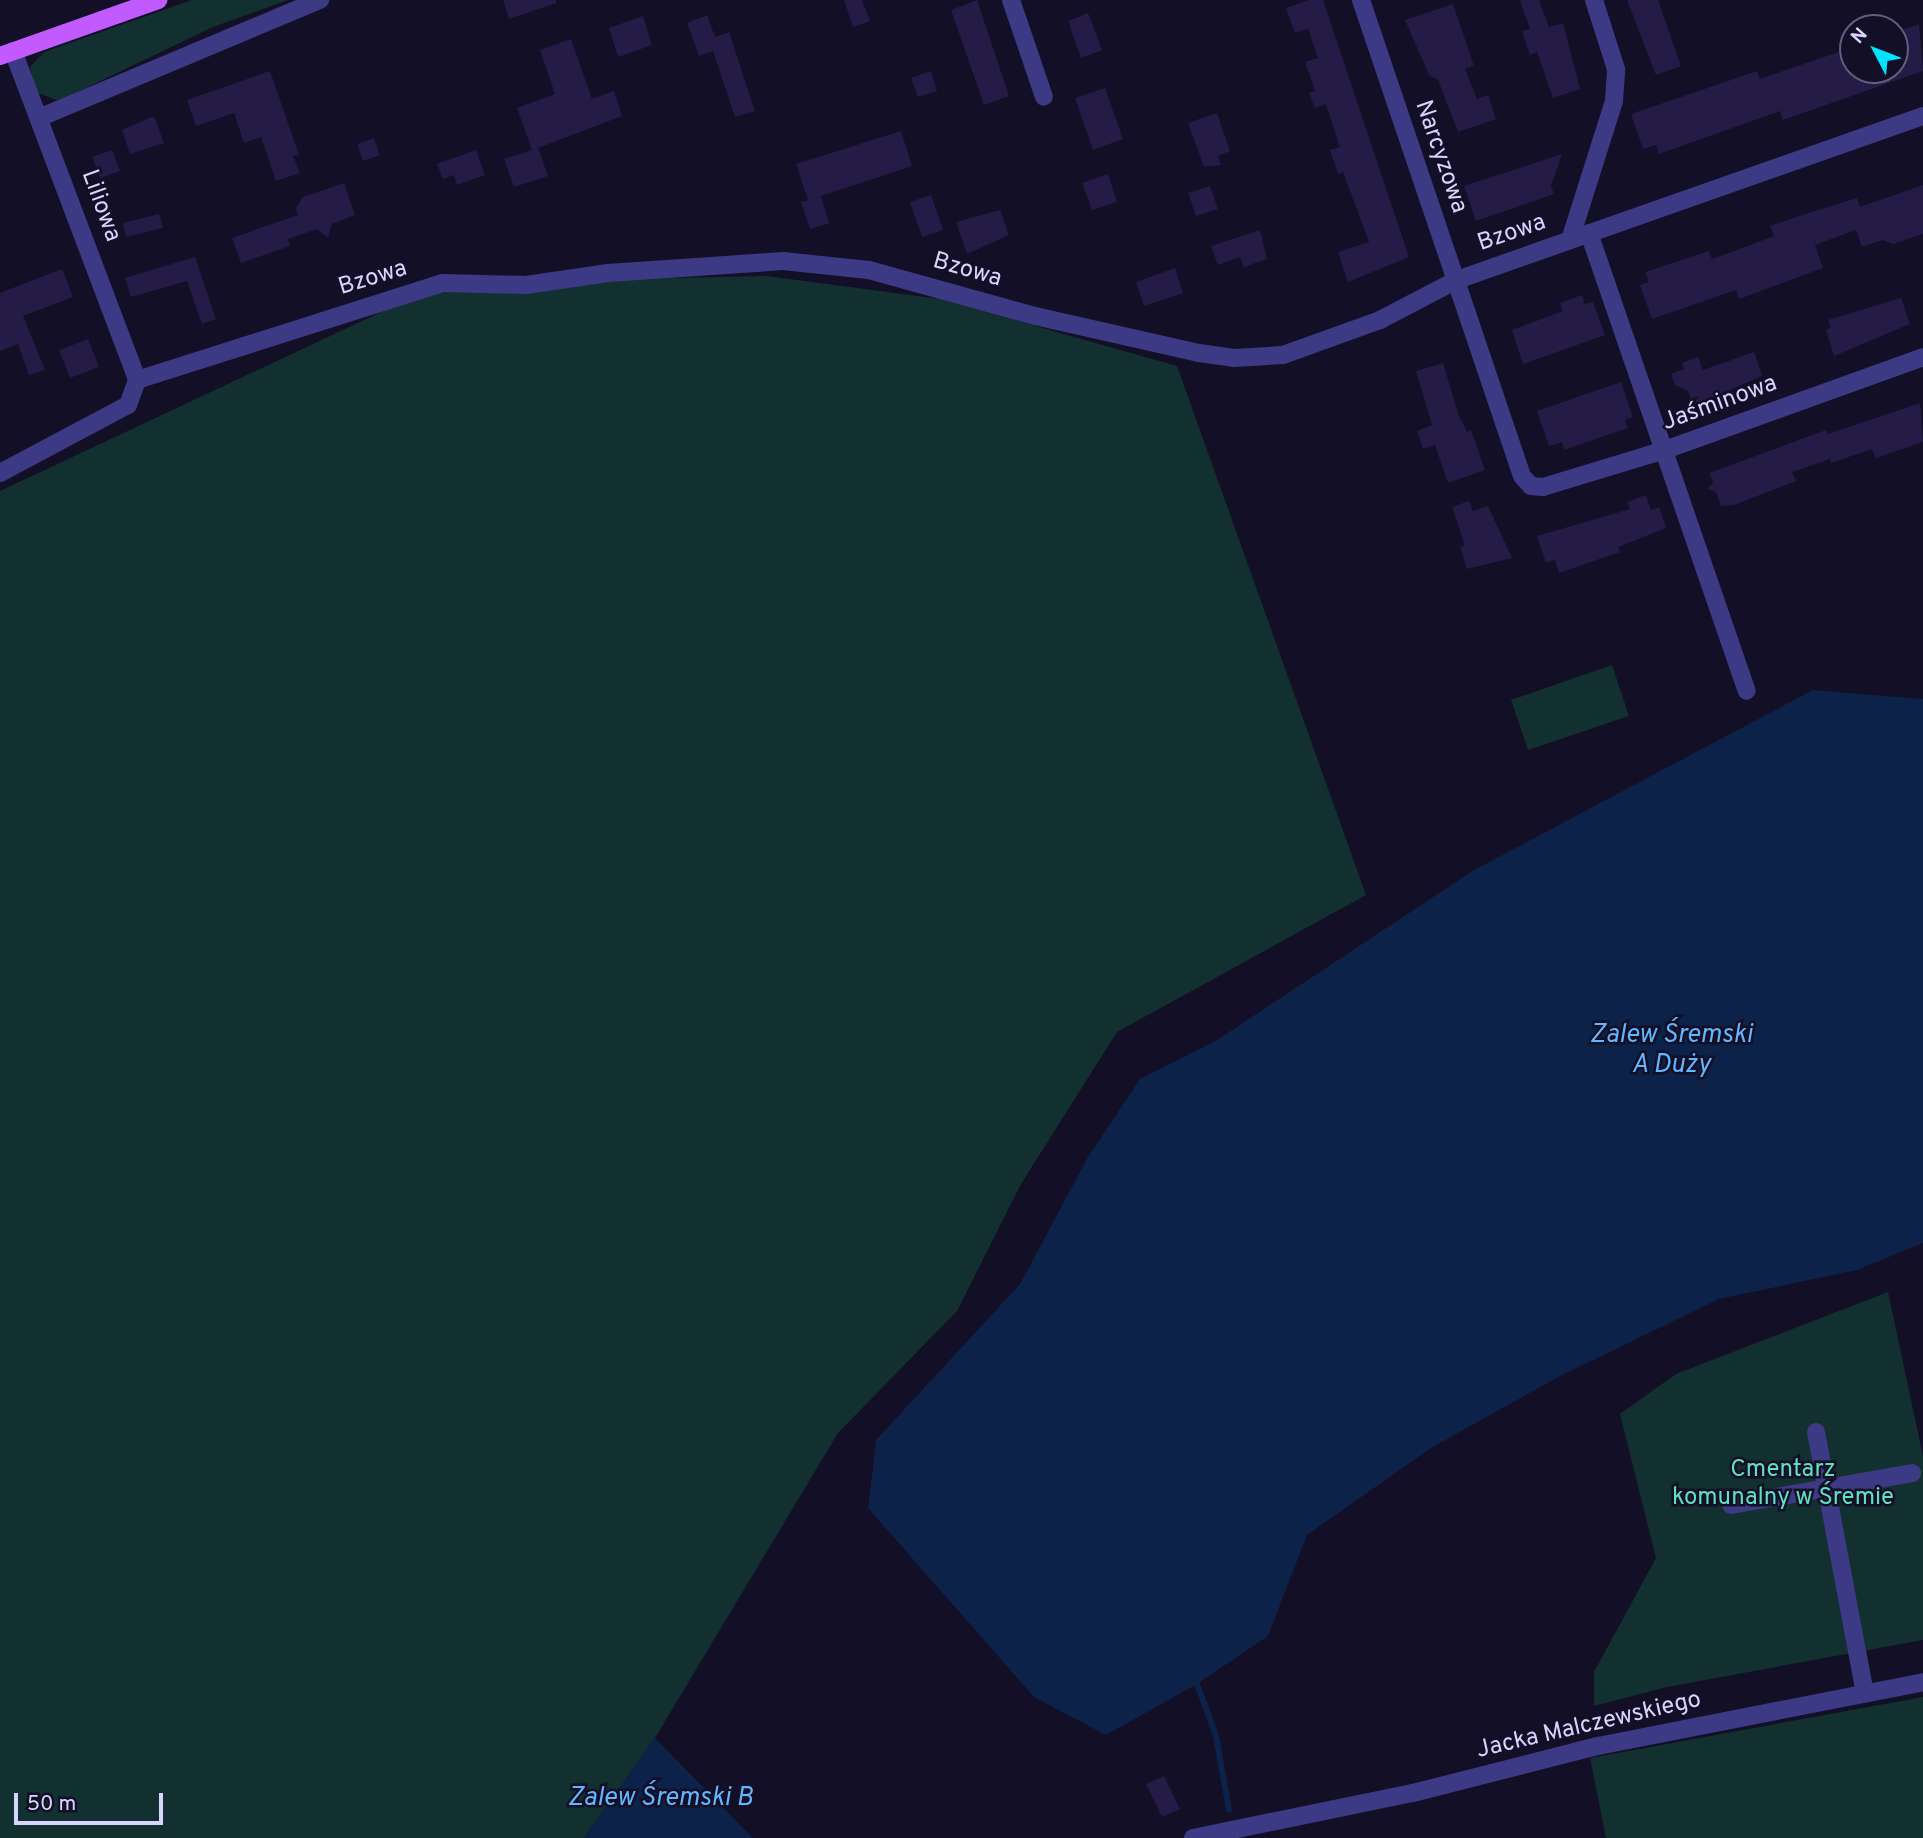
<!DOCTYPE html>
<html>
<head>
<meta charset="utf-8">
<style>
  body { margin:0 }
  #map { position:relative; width:1923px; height:1838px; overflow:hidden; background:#130f26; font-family:Overpass,sans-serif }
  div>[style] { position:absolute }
  .green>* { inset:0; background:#12302f }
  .water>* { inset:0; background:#0c2248 }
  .stream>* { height:6px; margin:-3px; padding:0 3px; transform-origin:3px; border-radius:3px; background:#0c2248 }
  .building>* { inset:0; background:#241b47 }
  .minor>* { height:18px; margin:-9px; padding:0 9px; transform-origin:9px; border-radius:9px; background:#3d3a85 }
  .major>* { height:18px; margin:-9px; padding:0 9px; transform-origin:9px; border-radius:9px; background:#c25bff }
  span { translate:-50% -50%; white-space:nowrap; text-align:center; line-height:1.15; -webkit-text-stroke:5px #130f26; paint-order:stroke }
  .street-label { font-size:24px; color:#d9d4ff }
  .park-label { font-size:24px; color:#5fe0c0 }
  .water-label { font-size:26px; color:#62b6ff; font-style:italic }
  .north { position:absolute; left:1839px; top:14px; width:70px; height:70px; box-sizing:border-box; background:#130f26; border:2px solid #625e7d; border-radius:50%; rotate:312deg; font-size:19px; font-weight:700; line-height:28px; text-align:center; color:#d9d4ff }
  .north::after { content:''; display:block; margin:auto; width:24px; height:32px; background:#00e5ff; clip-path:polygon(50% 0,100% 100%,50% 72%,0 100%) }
  .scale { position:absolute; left:14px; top:1793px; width:149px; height:32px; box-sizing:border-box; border:4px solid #d9d4ff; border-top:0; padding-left:9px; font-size:21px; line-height:24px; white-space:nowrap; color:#d9d4ff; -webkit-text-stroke:5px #130f26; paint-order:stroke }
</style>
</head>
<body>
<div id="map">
  <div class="green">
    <div style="clip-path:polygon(192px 0,288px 0,213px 27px,67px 97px,57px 100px,35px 92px,30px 67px,44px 52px)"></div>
    <div style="clip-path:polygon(767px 276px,940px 299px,1177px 366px,1366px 895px,1117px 1032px,1021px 1184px,957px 1311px,838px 1433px,655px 1738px,584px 1838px,0 1838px,0 491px,443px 283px)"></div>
    <div style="clip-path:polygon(1612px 665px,1629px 716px,1528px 750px,1511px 700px)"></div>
    <div style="clip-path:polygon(1888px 1292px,1923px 1456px,1923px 1640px,1667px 1687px,1594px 1706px,1594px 1672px,1656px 1558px,1620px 1414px,1676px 1374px)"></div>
    <div style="clip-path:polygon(1923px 1697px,1923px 1838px,1606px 1838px,1590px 1758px)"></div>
  </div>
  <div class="water">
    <div style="clip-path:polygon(1813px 690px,1923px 699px,1923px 1243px,1857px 1270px,1719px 1299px,1560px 1376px,1431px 1448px,1307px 1535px,1268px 1636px,1197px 1684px,1106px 1735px,1034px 1697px,868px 1508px,876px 1440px,1020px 1284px,1088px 1157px,1140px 1079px,1217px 1040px,1474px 870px)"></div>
    <div style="clip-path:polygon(655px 1738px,753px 1838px,584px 1838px)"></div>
  </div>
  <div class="stream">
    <div style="left:1197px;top:1684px;width:55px;rotate:69.9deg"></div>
    <div style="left:1216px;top:1736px;width:75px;rotate:80deg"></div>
  </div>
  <div class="building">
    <div style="clip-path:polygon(503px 0,556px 0,556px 3px,509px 19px)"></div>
    <div style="clip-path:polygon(844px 0,862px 0,870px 21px,853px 27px)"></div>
    <div style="clip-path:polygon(977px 0,1009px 96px,984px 105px,951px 10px)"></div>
    <div style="clip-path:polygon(1309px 0,1323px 0,1409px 257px,1348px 282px,1338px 252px,1369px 242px,1343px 172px,1338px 174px,1330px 150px,1340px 147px,1326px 104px,1315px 108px,1309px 93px,1315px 91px,1305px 62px,1318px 58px,1308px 29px,1295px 33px,1286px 8px)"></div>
    <div style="clip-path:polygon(1520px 0,1539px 0,1549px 27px,1563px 23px,1580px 89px,1553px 98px,1537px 52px,1530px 55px,1522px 31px,1530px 29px)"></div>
    <div style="clip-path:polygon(1627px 0,1658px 0,1681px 66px,1656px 75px)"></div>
    <div style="clip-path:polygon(1453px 4px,1474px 66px,1465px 69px,1477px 99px,1488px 95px,1496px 119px,1458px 132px,1438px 80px,1429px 75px,1405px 20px)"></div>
    <div style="clip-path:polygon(1088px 13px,1102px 50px,1081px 58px,1068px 21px)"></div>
    <div style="clip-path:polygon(707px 15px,715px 37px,729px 32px,755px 111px,735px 117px,713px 51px,699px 56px,687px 23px)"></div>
    <div style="clip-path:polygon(643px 16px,652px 45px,618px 57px,609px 28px)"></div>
    <div style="clip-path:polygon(1919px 24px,1923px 71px,1783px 120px,1780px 111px,1659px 154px,1656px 145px,1643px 149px,1631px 114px,1757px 71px,1760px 79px,1853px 47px,1853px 70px,1895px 70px,1895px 33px)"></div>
    <div style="clip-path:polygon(571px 39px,592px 99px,614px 91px,622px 116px,538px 148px,548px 176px,514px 187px,504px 159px,532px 150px,517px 108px,555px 94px,540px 50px)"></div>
    <div style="clip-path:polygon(270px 71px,299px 155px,293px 156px,300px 173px,276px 181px,261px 137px,244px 143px,234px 113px,196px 126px,187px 100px)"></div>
    <div style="clip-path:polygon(931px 71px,937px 91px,918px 97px,911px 78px)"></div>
    <div style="clip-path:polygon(1105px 88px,1123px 139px,1093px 150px,1075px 98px)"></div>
    <div style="clip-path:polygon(1217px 113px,1230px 151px,1218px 156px,1221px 165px,1204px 167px,1188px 123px)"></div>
    <div style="clip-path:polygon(154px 116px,164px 143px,130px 154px,122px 130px)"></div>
    <div style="clip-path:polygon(901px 131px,912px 166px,821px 196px,829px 223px,810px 229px,801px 202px,808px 200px,796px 164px)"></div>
    <div style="clip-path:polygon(374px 138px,380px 155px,363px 161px,357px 144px)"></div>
    <div style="clip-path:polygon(112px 150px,120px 171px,100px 178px,92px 157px)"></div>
    <div style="clip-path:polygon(476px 150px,485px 175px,457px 185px,454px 175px,443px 179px,437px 164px)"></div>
    <div style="clip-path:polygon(1562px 154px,1551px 186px,1554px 194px,1476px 221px,1464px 186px)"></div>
    <div style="clip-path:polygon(1108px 174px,1117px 202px,1092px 210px,1082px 183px)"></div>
    <div style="clip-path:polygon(344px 183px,355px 215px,332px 224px,328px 238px,317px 229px,288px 239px,290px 246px,241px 263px,232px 238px,298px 215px,296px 208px,303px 197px)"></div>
    <div style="clip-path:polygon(1923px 185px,1923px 234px,1893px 244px,1883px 240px,1862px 247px,1856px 230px,1815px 245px,1823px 268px,1739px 299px,1736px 290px,1652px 319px,1640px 285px,1649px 282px,1645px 272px,1709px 251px,1712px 259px,1745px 247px,1774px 236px,1770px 226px,1796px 217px,1857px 198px,1860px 207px)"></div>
    <div style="clip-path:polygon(1210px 186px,1218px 209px,1196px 216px,1188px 193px)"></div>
    <div style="clip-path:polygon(931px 195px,943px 230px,922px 237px,910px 202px)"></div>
    <div style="clip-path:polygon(1000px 210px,1009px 235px,967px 254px,956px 222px)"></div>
    <div style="clip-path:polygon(159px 214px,163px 228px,126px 237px,123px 223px)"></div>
    <div style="clip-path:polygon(1260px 230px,1267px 259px,1244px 267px,1240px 257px,1218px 265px,1211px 246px)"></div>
    <div style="clip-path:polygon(195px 257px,216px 319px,202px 324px,187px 281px,131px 297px,125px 278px)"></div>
    <div style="clip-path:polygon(1175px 268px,1183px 293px,1144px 306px,1136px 282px)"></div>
    <div style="clip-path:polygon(62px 269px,73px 297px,23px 316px,45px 370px,29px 375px,18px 344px,0 351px,0 293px)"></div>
    <div style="clip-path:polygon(1582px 295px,1585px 304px,1593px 302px,1605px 335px,1523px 364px,1512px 330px,1563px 311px,1560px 303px)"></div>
    <div style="clip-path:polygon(1901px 298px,1910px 324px,1834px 356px,1826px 330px,1831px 328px,1828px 320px)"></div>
    <div style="clip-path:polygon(88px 339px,99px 367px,70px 378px,59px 350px)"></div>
    <div style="clip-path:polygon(1754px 352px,1762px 376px,1693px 406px,1688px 391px,1675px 385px,1671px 374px,1684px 369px,1682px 363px,1698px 357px,1703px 370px)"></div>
    <div style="clip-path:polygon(1443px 363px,1459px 416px,1467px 432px,1471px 430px,1485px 470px,1448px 483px,1435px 445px,1423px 449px,1417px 431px,1432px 425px,1416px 371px)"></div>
    <div style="clip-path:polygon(1621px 382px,1633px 417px,1625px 420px,1628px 428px,1564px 450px,1562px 442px,1549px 446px,1537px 411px)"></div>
    <div style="clip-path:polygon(1920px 403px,1923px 442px,1876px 458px,1872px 449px,1831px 463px,1830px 459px,1792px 472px,1796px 481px,1734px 505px,1721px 506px,1716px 492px,1708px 489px,1713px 482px,1709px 473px,1826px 430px,1828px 434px)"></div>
    <div style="clip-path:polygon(1646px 495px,1651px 510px,1659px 507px,1666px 528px,1618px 547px,1620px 552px,1559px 573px,1555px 560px,1546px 563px,1537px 536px,1630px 509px,1627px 502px)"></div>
    <div style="clip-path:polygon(1469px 501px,1473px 511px,1488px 506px,1512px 558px,1467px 569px,1460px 547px,1465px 545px,1452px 507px)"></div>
    <div style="clip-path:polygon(1164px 1776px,1180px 1809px,1162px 1817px,1146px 1784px)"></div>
  </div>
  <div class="minor">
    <div style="left:1011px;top:0;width:102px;rotate:71.2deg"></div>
    <div style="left:1361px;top:0;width:502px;rotate:71.31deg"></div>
    <div style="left:1522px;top:476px;width:13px;rotate:48deg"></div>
    <div style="left:1531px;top:486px;width:12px;rotate:5deg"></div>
    <div style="left:1543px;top:487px;width:127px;rotate:-16.9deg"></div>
    <div style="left:1665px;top:450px;width:274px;rotate:-19.8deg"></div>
    <div style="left:13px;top:51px;width:352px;rotate:69.3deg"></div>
    <div style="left:41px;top:117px;width:303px;rotate:-22.8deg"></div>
    <div style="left:1589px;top:233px;width:484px;rotate:71deg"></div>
    <div style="left:1570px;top:240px;width:146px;rotate:-72.4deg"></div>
    <div style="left:1614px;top:101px;width:32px;rotate:-86deg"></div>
    <div style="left:1616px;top:69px;width:72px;rotate:-107.7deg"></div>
    <div style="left:137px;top:380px;width:321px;rotate:-17.6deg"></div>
    <div style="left:443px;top:283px;width:83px;rotate:1.4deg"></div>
    <div style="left:526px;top:285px;width:83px;rotate:-8.3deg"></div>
    <div style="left:608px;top:273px;width:175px;rotate:-3.9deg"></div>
    <div style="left:783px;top:261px;width:86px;rotate:6deg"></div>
    <div style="left:869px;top:270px;width:172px;rotate:15.5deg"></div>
    <div style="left:1035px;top:316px;width:168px;rotate:12.7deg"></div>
    <div style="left:1199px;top:353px;width:35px;rotate:8deg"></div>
    <div style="left:1234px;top:358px;width:49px;rotate:-3.5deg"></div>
    <div style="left:1283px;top:355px;width:103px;rotate:-19.8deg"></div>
    <div style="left:1380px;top:320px;width:87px;rotate:-27.5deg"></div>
    <div style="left:1457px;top:280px;width:494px;rotate:-19.4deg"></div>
    <div style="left:0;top:473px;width:145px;rotate:-28deg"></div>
    <div style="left:128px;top:405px;width:27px;rotate:-70deg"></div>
    <div style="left:1816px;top:1432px;width:266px;rotate:79.4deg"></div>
    <div style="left:1731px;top:1505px;width:184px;rotate:-10deg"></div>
    <div style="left:1193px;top:1838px;width:225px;rotate:-11.6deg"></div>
    <div style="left:1413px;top:1793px;width:191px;rotate:-14.3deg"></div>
    <div style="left:1598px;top:1746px;width:331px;rotate:-11.1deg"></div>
  </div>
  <div class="major">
    <div style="left:0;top:56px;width:168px;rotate:-19.5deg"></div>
  </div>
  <div class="street-label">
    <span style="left:1440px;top:157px;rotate:71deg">Narcyzowa</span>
    <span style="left:100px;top:206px;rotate:70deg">Liliowa</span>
    <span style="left:1512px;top:234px;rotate:-19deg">Bzowa</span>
    <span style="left:967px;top:271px;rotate:16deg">Bzowa</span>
    <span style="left:373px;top:279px;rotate:-17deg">Bzowa</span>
    <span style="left:1720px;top:404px;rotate:-20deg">Jaśminowa</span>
    <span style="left:1589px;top:1726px;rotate:-13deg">Jacka Malczewskiego</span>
  </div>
  <div class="park-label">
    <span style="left:1783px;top:1485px">Cmentarz<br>komunalny w Śremie</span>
  </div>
  <div class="water-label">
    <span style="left:1671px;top:1051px">Zalew Śremski<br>A Duży</span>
    <span style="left:660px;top:1799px">Zalew Śremski B</span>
  </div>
  <div class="north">N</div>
  <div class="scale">50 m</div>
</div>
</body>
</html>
